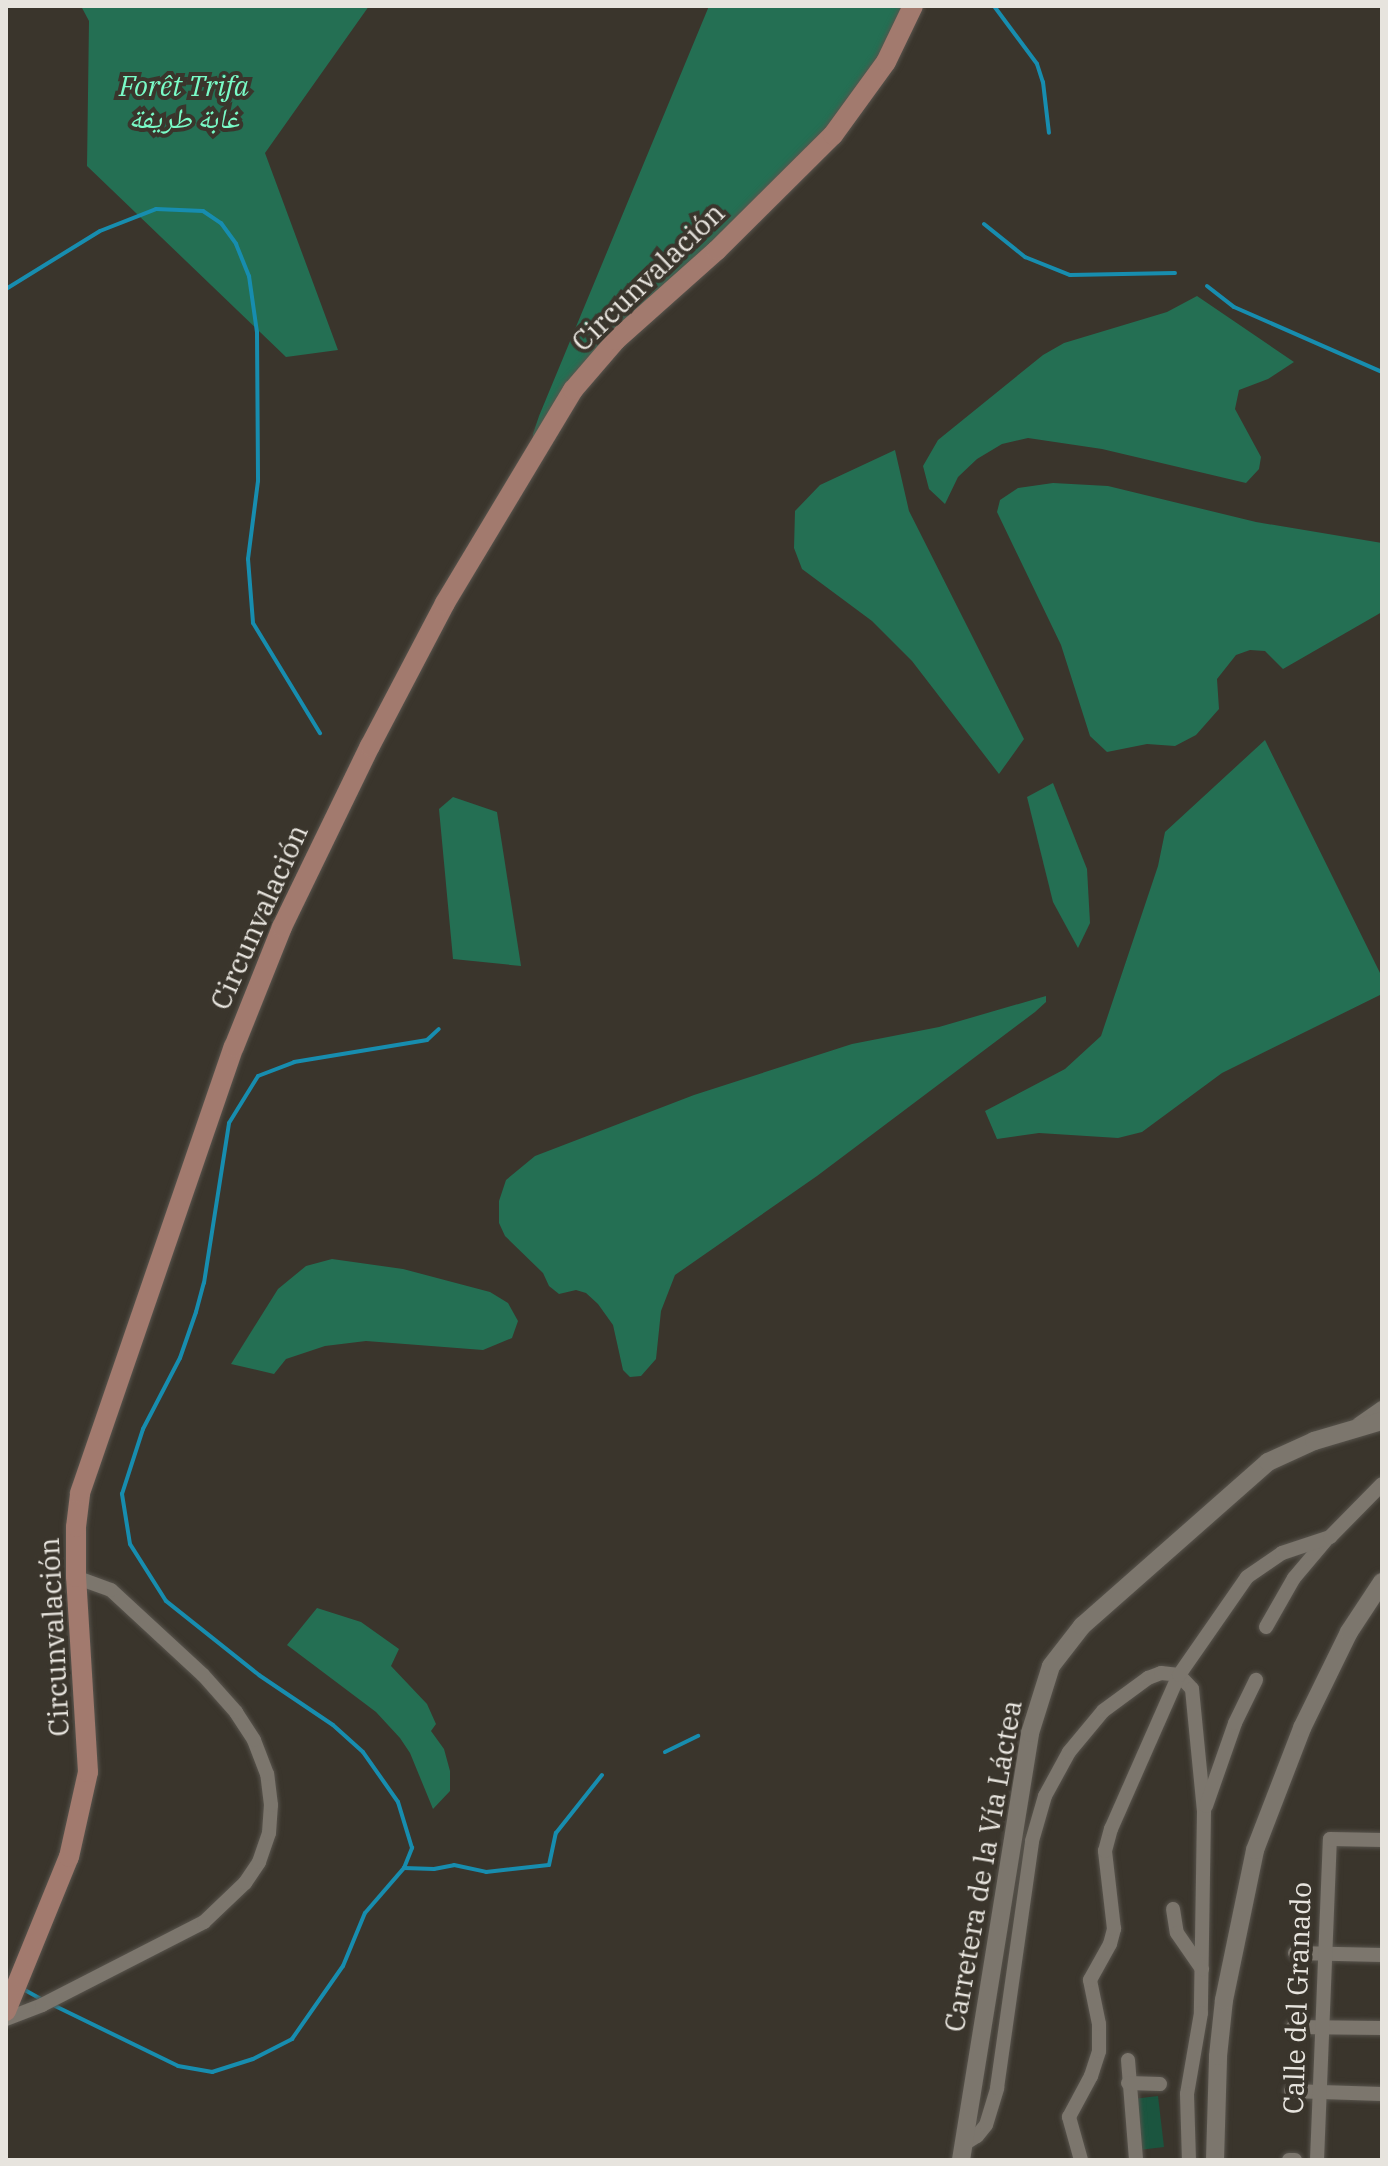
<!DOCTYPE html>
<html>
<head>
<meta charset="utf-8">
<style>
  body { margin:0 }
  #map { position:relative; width:1388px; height:2166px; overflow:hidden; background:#3a352c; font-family:"IBM Plex Serif","Noto Naskh Arabic",serif }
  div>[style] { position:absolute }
  .green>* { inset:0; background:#1b553f }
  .forest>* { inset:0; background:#246f53 }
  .stream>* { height:4px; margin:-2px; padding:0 2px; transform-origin:2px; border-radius:2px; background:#178daf }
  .roads { filter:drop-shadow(0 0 2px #58544d) drop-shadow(0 0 2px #58544d) }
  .minor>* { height:14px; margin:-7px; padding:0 7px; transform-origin:7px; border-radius:7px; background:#7c766d }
  .tertiary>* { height:18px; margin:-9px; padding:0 9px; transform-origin:9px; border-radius:9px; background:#7c766d }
  .secondary>* { height:20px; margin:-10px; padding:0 10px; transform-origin:10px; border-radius:10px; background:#a27a6e }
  span { translate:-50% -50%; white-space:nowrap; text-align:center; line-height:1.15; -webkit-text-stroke:8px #3a352c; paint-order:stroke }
  .park-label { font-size:28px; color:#79fbc7; font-style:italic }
  .street-label { font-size:28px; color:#e7e4de }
  .frame { position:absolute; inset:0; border:8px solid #e7e4de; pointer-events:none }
</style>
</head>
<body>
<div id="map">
  <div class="green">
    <div style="clip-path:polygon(1158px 2096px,1164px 2147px,1139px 2150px,1133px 2099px)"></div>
  </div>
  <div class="forest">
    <div style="clip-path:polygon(81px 6px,369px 6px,265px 153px,338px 350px,286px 357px,87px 166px,89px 21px)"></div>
    <div style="clip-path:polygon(709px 6px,908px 6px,836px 126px,583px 369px,533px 449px,533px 434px,539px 416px)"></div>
    <div style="clip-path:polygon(1197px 296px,1294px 362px,1268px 379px,1239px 390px,1235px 409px,1261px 457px,1259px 469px,1246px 483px,1102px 449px,1028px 438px,1002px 444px,977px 459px,958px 477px,945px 504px,929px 489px,923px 466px,938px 440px,1043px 355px,1064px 343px,1167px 312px)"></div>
    <div style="clip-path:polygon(895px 450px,909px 511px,1024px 739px,999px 774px,912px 661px,872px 621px,802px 569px,794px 548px,795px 511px,820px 485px)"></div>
    <div style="clip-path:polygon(1053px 483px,1108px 486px,1256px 522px,1382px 543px,1382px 612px,1283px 669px,1265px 651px,1250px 650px,1236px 655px,1217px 679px,1219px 709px,1196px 735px,1175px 746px,1147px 744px,1107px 752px,1090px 736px,1061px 645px,997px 512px,1000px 500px,1018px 488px)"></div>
    <div style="clip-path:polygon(1265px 740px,1382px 977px,1382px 994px,1222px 1073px,1142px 1132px,1118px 1138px,1039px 1133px,997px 1139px,985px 1111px,1065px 1069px,1101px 1036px,1158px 866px,1165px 832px)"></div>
    <div style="clip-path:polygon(1053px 783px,1087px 869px,1090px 923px,1078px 948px,1053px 902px,1027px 797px)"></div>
    <div style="clip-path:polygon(453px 797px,497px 812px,521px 966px,453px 959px,439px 809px)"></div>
    <div style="clip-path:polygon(1046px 996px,1046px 1002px,1035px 1012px,817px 1176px,675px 1275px,661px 1311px,656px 1359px,641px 1376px,630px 1377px,623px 1370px,613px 1325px,598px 1304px,586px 1293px,576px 1290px,559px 1294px,549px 1286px,543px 1273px,505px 1236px,499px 1223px,499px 1201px,506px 1180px,535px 1156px,694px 1095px,852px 1044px,939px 1027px)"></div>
    <div style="clip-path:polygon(332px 1259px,403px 1269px,490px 1292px,508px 1303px,518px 1321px,512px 1338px,483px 1350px,366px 1341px,325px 1346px,286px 1359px,274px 1374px,231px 1364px,278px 1289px,306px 1266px)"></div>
    <div style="clip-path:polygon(317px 1608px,361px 1622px,399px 1649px,391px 1666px,427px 1704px,436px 1724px,431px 1731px,444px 1749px,450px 1771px,450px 1791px,433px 1809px,410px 1753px,400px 1738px,376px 1712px,287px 1645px)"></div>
  </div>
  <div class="stream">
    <div style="left:994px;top:6px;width:72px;rotate:53.4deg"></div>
    <div style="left:1037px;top:64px;width:19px;rotate:72deg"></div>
    <div style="left:1043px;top:82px;width:51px;rotate:83.3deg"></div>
    <div style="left:984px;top:224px;width:53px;rotate:38.8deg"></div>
    <div style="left:1025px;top:257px;width:48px;rotate:21.8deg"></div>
    <div style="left:1070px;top:275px;width:105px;rotate:-1.1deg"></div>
    <div style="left:1207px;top:286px;width:34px;rotate:38deg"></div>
    <div style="left:1234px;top:307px;width:162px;rotate:23.7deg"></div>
    <div style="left:6px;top:289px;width:110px;rotate:-31.7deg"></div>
    <div style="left:100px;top:231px;width:60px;rotate:-21.4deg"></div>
    <div style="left:156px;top:209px;width:47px;rotate:2.4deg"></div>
    <div style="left:203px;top:211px;width:22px;rotate:34deg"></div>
    <div style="left:221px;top:223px;width:26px;rotate:54deg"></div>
    <div style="left:236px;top:244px;width:35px;rotate:68deg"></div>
    <div style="left:249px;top:276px;width:57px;rotate:81.9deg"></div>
    <div style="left:257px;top:332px;width:149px;rotate:89.6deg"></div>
    <div style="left:258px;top:481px;width:79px;rotate:97.3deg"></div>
    <div style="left:248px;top:559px;width:64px;rotate:85.5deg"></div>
    <div style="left:253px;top:623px;width:129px;rotate:58.7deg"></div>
    <div style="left:665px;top:1752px;width:37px;rotate:-26deg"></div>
    <div style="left:404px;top:1868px;width:30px;rotate:2deg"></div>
    <div style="left:434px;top:1869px;width:20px;rotate:-11deg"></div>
    <div style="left:454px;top:1865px;width:33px;rotate:12deg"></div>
    <div style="left:486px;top:1872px;width:63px;rotate:-6.3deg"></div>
    <div style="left:549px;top:1865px;width:33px;rotate:-78deg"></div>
    <div style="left:556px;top:1833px;width:74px;rotate:-51.6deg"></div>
    <div style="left:23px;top:1989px;width:23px;rotate:29deg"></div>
    <div style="left:51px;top:2004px;width:141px;rotate:26deg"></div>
    <div style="left:178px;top:2066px;width:35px;rotate:10deg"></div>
    <div style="left:212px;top:2072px;width:43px;rotate:-17.6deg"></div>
    <div style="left:253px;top:2059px;width:44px;rotate:-27.1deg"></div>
    <div style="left:292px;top:2039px;width:89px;rotate:-55.1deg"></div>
    <div style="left:343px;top:1966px;width:57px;rotate:-67.5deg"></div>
    <div style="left:365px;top:1913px;width:60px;rotate:-49.1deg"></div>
    <div style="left:404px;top:1868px;width:22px;rotate:-68deg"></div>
    <div style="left:412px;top:1848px;width:48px;rotate:-106.9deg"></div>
    <div style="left:398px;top:1802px;width:61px;rotate:-125deg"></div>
    <div style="left:363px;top:1752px;width:40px;rotate:-138deg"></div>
    <div style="left:333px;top:1725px;width:89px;rotate:-146deg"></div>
    <div style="left:259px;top:1675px;width:119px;rotate:-141.5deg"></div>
    <div style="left:166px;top:1601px;width:67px;rotate:-122.3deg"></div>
    <div style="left:130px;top:1544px;width:51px;rotate:-99.1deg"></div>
    <div style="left:122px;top:1494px;width:68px;rotate:-72.1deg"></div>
    <div style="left:143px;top:1429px;width:80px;rotate:-62.5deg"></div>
    <div style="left:180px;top:1358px;width:49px;rotate:-70.8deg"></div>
    <div style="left:196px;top:1312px;width:30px;rotate:-75deg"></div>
    <div style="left:204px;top:1283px;width:162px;rotate:-81.1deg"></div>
    <div style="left:229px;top:1123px;width:55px;rotate:-58.3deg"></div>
    <div style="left:258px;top:1076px;width:39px;rotate:-21deg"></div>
    <div style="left:294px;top:1062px;width:135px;rotate:-9.4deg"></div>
    <div style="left:427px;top:1040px;width:16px;rotate:-43deg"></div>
  </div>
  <div class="roads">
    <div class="minor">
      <div style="left:1359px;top:1424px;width:28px;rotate:-35deg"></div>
      <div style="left:1266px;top:1627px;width:56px;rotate:-60.3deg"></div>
      <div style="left:1294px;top:1578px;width:51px;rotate:-49.8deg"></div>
      <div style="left:1179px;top:1675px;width:19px;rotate:47deg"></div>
      <div style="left:1192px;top:1689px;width:124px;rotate:84.4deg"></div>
      <div style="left:1204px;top:1812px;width:201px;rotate:90.9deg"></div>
      <div style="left:1201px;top:2013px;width:82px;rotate:99.8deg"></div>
      <div style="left:1187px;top:2094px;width:66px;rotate:88.3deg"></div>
      <div style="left:1206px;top:1806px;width:88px;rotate:-70.7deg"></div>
      <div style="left:1235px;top:1723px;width:48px;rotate:-64deg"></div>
      <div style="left:1173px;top:1909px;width:24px;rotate:81deg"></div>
      <div style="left:1177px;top:1933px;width:44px;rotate:55.2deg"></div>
      <div style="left:1295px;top:1953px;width:87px;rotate:1.3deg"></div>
      <div style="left:6px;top:2019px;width:39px;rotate:-21deg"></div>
      <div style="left:42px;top:2005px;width:182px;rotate:-27.1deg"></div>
      <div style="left:204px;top:1922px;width:57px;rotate:-43.6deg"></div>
      <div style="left:245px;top:1883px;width:25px;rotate:-56deg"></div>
      <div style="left:259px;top:1862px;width:31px;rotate:-71deg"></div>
      <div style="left:269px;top:1833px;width:28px;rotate:-86deg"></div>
      <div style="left:271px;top:1805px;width:31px;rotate:-97deg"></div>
      <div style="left:267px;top:1774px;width:36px;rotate:-111deg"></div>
      <div style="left:254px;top:1740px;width:33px;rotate:-123deg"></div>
      <div style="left:236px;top:1712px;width:50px;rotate:-131.7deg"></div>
      <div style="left:203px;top:1675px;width:125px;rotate:-137.3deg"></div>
      <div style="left:111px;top:1590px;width:37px;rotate:-160deg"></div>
      <div style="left:1293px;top:2027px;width:89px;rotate:0.6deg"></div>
      <div style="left:1128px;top:2060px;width:100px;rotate:85.4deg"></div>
      <div style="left:1128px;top:2083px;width:32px;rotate:2deg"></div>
      <div style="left:1291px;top:2091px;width:91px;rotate:1.9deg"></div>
      <div style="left:964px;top:2144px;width:15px;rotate:-32deg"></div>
      <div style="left:977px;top:2136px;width:14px;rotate:-51deg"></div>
      <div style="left:986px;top:2125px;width:39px;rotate:-73deg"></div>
      <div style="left:997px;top:2088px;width:249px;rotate:-81.9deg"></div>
      <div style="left:1032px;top:1841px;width:47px;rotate:-73.9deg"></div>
      <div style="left:1045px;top:1796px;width:50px;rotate:-61.4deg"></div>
      <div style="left:1069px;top:1752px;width:53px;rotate:-50.3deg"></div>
      <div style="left:1103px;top:1711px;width:56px;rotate:-36.3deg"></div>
      <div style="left:1148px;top:1678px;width:14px;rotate:-21deg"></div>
      <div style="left:1161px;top:1673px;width:18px;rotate:6deg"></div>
      <div style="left:1081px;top:2160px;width:45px;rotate:-105.6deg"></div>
      <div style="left:1069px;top:2117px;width:47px;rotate:-61.8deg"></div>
      <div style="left:1091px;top:2076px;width:26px;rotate:-72deg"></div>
      <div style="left:1099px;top:2051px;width:27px;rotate:-90deg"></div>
      <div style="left:1099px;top:2024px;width:45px;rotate:-101.6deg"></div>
      <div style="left:1090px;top:1980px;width:41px;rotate:-60.9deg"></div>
      <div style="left:1110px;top:1944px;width:16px;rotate:-75deg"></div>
      <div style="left:1114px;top:1929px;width:79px;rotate:-96.6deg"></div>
      <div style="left:1105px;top:1851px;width:23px;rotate:-75deg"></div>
      <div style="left:1111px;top:1829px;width:168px;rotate:-66.2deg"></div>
      <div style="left:1179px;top:1675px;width:119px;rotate:-55.2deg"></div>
      <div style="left:1247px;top:1577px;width:42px;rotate:-34.4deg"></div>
      <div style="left:1282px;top:1553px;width:51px;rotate:-18.4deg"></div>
      <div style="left:1330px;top:1537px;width:74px;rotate:-45.5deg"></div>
      <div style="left:1289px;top:2160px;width:6px"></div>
      <div style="left:1317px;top:2160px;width:321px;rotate:-87.7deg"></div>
      <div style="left:1330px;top:1839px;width:52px;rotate:1.1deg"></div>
    </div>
    <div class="tertiary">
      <div style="left:961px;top:2160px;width:433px;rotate:-80.8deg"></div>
      <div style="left:1030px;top:1733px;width:70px;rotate:-72.6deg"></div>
      <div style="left:1051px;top:1666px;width:51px;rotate:-52.2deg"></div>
      <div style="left:1082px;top:1626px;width:248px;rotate:-41.4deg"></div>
      <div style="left:1268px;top:1462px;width:51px;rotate:-24.5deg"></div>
      <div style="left:1314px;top:1441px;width:71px;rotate:-16.4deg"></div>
      <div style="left:1215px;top:2160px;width:104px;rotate:-88.3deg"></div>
      <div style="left:1218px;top:2056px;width:56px;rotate:-83.9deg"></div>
      <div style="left:1224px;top:2000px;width:153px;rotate:-78.3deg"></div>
      <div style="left:1255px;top:1850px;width:131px;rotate:-68.9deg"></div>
      <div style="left:1302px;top:1728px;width:107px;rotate:-63.9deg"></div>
      <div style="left:1349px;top:1632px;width:60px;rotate:-56.6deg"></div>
    </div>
    <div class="secondary">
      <div style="left:6px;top:2011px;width:166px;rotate:-67.8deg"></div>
      <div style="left:69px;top:1857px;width:87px;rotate:-77.4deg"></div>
      <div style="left:88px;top:1772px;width:195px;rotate:-93.5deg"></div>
      <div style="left:76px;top:1577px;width:50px;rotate:-90deg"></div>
      <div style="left:76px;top:1527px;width:34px;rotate:-83deg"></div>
      <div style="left:80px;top:1493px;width:472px;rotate:-71deg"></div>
      <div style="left:234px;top:1047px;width:129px;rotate:-68.2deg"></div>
      <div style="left:282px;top:927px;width:201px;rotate:-64.1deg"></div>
      <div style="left:370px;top:746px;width:161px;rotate:-62.3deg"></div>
      <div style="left:445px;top:603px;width:249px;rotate:-59deg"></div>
      <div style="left:573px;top:390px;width:66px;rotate:-49.3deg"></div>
      <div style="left:616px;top:340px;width:135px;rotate:-41.7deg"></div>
      <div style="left:717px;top:250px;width:163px;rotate:-44.8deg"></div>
      <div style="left:833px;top:135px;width:90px;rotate:-54deg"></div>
      <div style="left:886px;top:62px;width:62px;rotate:-64.3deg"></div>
    </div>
  </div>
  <div class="park-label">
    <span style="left:184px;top:102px">Forêt Trifa<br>غابة طريفة</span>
  </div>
  <div class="street-label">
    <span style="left:648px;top:277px;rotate:-44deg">Circunvalación</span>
    <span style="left:259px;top:917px;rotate:-66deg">Circunvalación</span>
    <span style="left:54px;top:1637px;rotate:-93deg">Circunvalación</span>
    <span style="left:983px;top:1866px;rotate:-80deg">Carretera de la Vía Láctea</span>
    <span style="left:1297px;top:1998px;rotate:-88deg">Calle del Granado</span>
  </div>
  <div class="frame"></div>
</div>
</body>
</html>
